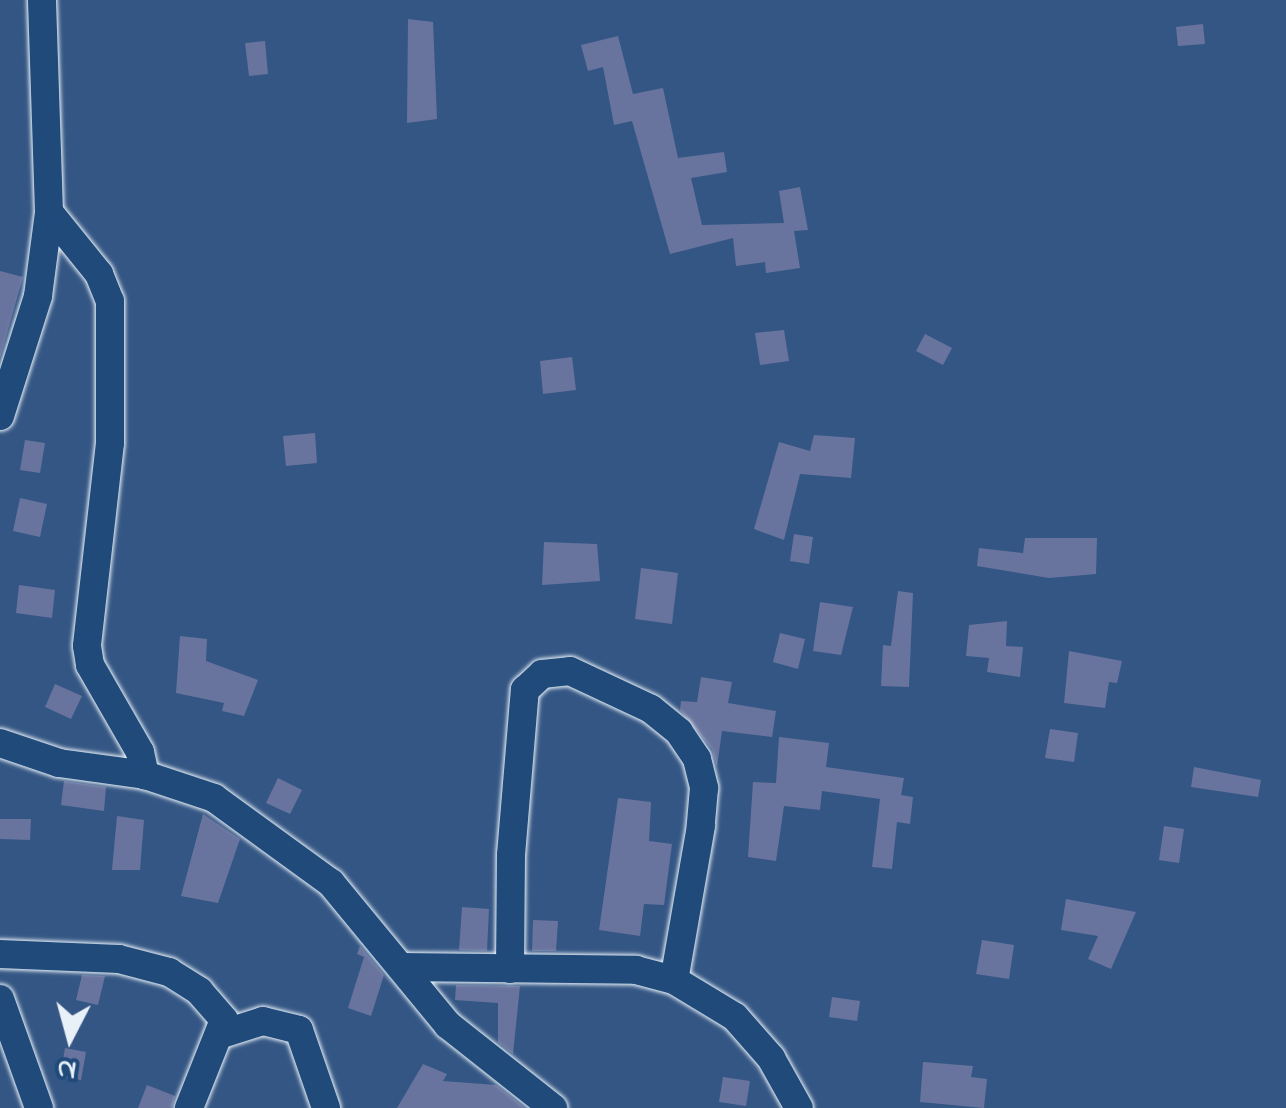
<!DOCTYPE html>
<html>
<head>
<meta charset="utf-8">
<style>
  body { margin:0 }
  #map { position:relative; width:1286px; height:1108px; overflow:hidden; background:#345684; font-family:"Indie Flower",sans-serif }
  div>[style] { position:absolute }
  .building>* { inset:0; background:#68749e }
  .roads { filter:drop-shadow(0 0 2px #e8f1f8) drop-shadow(0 0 2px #e8f1f8) }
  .minor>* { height:28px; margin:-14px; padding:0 14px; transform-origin:14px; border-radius:14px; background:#1f4a7a }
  span { translate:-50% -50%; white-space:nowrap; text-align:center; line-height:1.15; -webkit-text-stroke:8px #1f4a7a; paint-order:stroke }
  .north { position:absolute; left:20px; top:988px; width:100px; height:100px; -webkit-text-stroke:8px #1f4a7a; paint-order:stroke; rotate:186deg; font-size:28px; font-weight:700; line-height:40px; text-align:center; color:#e8f1f8 }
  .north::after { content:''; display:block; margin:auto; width:35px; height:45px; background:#e8f1f8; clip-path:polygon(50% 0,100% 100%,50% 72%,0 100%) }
</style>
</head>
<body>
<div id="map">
  <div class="building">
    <div style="clip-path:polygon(408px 19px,433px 22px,437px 119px,407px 123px)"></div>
    <div style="clip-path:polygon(1203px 24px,1205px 44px,1178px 46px,1176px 27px)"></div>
    <div style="clip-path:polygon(618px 36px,633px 94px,663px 88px,678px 158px,724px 152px,727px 172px,691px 178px,702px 225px,784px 223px,779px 191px,800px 187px,808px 230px,794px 231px,800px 268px,766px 273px,765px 262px,736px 266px,733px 238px,670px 254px,632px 121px,614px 125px,603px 67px,588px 71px,581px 45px)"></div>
    <div style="clip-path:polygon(265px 41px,268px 74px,249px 76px,245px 43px)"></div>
    <div style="clip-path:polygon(0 271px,23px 277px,0 358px)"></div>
    <div style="clip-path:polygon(784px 330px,789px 361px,760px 365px,755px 333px)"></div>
    <div style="clip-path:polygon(925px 334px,952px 348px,943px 365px,916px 351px)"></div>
    <div style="clip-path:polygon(572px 357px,576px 390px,543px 394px,540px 361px)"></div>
    <div style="clip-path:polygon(315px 433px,317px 463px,286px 466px,283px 436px)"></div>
    <div style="clip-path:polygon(814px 435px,855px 438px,851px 478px,800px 474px,784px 540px,754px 529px,779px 442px,810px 451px)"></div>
    <div style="clip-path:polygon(25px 440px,45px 443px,40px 473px,20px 470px)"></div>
    <div style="clip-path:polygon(20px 498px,47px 504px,40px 537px,13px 531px)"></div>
    <div style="clip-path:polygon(794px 534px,813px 537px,809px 564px,790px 561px)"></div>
    <div style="clip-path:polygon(1025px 538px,1097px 538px,1096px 574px,1049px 578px,977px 566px,979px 548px,1023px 553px)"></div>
    <div style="clip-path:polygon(544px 542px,597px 544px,600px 581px,542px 585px)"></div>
    <div style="clip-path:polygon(641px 568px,678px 573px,672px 624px,635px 619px)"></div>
    <div style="clip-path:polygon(19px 585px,55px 590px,52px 618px,16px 613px)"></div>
    <div style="clip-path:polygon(898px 591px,913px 593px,909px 687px,881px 686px,883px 645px,891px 646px)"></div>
    <div style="clip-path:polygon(820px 602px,853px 607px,841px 655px,813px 651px)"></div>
    <div style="clip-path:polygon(1007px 621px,1006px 646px,1023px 647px,1020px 677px,987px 672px,989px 658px,966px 656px,969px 625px)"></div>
    <div style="clip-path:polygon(780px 633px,805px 639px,798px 669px,773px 662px)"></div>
    <div style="clip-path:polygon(180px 636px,207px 639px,206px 661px,258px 680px,244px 716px,222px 711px,224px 703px,176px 693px)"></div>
    <div style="clip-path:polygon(1069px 651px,1122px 661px,1117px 683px,1109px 682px,1105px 708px,1064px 703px)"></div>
    <div style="clip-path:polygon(701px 677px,732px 682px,728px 703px,776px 711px,772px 737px,722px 731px,717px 767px,712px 749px,680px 710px,681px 701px,697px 702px)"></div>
    <div style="clip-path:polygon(55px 684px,82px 696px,71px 719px,45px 707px)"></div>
    <div style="clip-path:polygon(1050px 729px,1078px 733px,1074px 762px,1045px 758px)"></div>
    <div style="clip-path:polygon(779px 737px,829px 743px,826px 767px,904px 778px,901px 795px,913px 797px,910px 824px,897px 822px,892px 869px,872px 867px,880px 799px,822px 791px,820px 810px,784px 806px,776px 861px,748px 857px,753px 782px,776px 783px)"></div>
    <div style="clip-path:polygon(1194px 767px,1261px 780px,1258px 797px,1191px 787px)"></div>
    <div style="clip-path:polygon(278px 778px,302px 790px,290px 814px,266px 803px)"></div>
    <div style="clip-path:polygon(64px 781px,106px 787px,104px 811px,61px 805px)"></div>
    <div style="clip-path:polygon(618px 798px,651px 802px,649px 841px,672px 844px,664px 905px,644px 904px,640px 936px,599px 930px)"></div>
    <div style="clip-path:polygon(203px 814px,240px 839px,218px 903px,181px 896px)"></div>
    <div style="clip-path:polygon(117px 816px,144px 820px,140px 870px,112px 870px)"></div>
    <div style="clip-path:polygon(0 819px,31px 819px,30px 840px,0 839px)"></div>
    <div style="clip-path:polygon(1164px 826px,1184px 829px,1179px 863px,1159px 860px)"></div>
    <div style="clip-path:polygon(1066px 899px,1136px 912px,1111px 969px,1088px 959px,1098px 936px,1061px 930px)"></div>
    <div style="clip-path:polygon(462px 907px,489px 909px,487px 951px,459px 950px)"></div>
    <div style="clip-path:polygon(533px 920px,558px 921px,556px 951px,532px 951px)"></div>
    <div style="clip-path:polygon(982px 940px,1014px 945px,1009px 979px,976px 974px)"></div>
    <div style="clip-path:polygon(360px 946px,384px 975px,371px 1016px,348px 1008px,364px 957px,357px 954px)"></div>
    <div style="clip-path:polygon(82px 975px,105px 976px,98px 1005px,76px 1000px)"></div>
    <div style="clip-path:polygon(456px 985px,520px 986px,513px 1054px,498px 1042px,498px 1003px,455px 1000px)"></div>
    <div style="clip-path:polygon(832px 997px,860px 1001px,857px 1021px,829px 1017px)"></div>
    <div style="clip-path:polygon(65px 1048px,86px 1052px,81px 1080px,60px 1077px)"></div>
    <div style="clip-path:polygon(923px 1062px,973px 1066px,971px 1077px,987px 1079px,984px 1108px,920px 1102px)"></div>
    <div style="clip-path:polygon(423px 1064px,447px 1074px,443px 1081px,496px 1085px,525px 1108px,397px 1108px)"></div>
    <div style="clip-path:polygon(723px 1077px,750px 1081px,746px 1106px,719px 1102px)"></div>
    <div style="clip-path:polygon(147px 1085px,175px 1096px,172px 1108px,138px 1108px)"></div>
  </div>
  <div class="roads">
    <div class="minor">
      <div style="left:49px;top:212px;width:80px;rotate:51.1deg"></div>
      <div style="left:99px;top:274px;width:29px;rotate:68deg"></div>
      <div style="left:110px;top:301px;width:142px;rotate:90deg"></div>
      <div style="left:110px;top:443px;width:204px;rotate:96.5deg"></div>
      <div style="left:87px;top:646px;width:19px;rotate:81deg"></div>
      <div style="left:90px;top:665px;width:100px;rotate:60.1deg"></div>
      <div style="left:140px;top:752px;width:24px;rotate:78deg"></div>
      <div style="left:0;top:416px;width:126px;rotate:-72.4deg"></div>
      <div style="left:38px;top:296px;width:85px;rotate:-82.5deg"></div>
      <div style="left:49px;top:212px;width:212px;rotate:-91.9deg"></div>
      <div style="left:0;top:743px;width:62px;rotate:18.7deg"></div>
      <div style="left:59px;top:763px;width:87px;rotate:7.9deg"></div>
      <div style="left:145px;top:775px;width:73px;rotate:18.4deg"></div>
      <div style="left:214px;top:798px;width:145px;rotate:36deg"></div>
      <div style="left:331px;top:883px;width:184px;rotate:50.5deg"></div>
      <div style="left:448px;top:1025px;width:134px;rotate:38.3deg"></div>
      <div style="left:0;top:954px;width:119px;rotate:2.4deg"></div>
      <div style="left:119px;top:959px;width:52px;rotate:14.6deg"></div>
      <div style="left:169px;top:972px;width:36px;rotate:32deg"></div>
      <div style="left:199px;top:991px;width:38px;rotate:49deg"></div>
      <div style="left:224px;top:1020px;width:95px;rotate:111.7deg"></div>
      <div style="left:402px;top:967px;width:234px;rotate:0.7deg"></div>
      <div style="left:636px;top:970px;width:39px;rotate:15deg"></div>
      <div style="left:674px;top:980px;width:71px;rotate:31.2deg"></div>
      <div style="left:735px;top:1017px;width:55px;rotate:48.7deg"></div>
      <div style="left:771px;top:1058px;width:57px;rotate:60.8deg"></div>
      <div style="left:510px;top:969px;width:114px;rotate:-89.5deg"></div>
      <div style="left:511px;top:855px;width:166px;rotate:-85.2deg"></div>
      <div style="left:525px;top:690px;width:23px;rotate:-43deg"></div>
      <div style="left:542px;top:674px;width:28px;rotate:-6deg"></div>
      <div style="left:570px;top:671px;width:89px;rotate:25.1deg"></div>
      <div style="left:651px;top:709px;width:36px;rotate:39deg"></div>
      <div style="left:679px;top:732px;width:32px;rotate:56deg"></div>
      <div style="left:697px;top:759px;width:30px;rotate:76deg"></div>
      <div style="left:704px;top:788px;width:38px;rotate:95deg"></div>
      <div style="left:701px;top:826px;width:156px;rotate:99.9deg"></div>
      <div style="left:0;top:999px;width:116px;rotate:70.3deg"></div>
      <div style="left:222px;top:1034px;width:43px;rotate:-17.6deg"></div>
      <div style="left:263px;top:1021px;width:37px;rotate:14deg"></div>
      <div style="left:299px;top:1030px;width:83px;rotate:70.9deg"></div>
    </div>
  </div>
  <div class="north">N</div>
</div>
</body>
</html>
